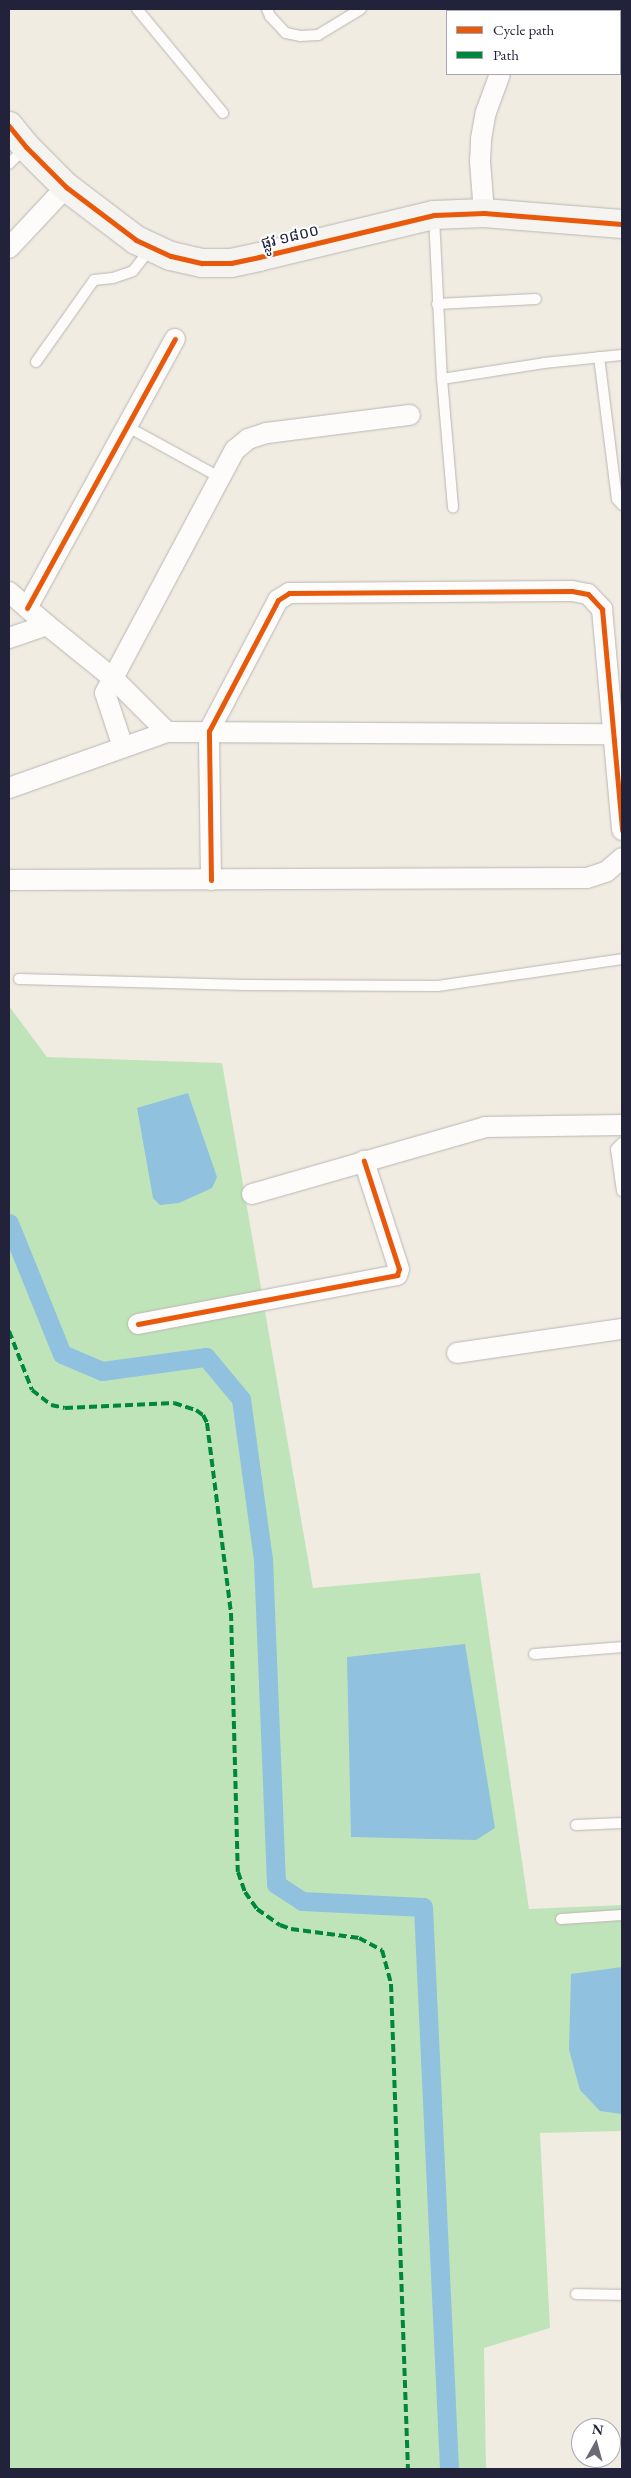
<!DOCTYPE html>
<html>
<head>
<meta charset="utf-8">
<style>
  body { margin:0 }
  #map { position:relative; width:631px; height:2478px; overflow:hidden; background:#f1ece2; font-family:"EB Garamond","Noto Sans Khmer",serif }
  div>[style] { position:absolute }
  .green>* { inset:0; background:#c0e4b9 }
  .water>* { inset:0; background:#90c1de }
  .canal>* { height:19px; margin:-9.5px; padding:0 9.5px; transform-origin:9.5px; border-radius:9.5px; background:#90c1de }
  .roads { filter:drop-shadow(0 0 1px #b9b6b2) drop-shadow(0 0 1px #b9b6b2) }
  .lane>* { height:10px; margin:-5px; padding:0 5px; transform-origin:5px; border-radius:5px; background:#fdfcfb }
  .street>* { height:20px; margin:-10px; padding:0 10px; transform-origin:10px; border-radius:10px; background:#fdfcfb }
  .secondary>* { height:28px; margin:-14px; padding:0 14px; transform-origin:14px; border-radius:14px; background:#f6f4f0 }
  .quiet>* { height:4px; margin-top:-2px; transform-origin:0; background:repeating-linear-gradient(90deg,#00873e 0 8px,transparent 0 12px) }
  .cycleway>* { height:5px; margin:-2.5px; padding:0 2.5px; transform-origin:2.5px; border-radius:2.5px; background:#e8590c }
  span { translate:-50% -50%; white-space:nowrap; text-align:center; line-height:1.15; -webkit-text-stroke:4px #fff; paint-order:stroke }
  .street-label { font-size:16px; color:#22223b }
  .frame { position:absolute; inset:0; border:10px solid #22223b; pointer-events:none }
  .legend { position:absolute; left:446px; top:10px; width:175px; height:65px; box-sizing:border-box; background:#fff; border:1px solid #a7a7b1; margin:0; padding:6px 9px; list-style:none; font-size:15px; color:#22223b }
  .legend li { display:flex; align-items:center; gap:10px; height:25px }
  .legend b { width:25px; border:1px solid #a7a7b1 }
  .north { position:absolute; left:571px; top:2418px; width:50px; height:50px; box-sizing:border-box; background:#fff; border:1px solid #a7a7b1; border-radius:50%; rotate:7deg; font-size:14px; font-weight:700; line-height:20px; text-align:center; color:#22223b }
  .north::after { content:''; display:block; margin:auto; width:18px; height:22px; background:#6a6975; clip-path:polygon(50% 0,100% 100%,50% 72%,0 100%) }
</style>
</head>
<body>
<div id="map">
  <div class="green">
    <div style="clip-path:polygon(9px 1006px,47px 1057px,222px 1063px,313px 1588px,480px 1573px,529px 1909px,622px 1905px,622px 2131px,540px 2133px,550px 2328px,484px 2348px,486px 2469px,9px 2469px)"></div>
  </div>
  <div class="water">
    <div style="clip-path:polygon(188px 1093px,217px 1177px,212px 1188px,179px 1203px,160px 1205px,153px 1198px,137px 1108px)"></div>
    <div style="clip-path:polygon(465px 1644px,495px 1828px,476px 1840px,351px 1837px,347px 1657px)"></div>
    <div style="clip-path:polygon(622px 1967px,622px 2114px,600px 2111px,580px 2090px,569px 2050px,571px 1974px)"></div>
  </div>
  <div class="canal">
    <div style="left:9px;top:1223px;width:141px;rotate:68deg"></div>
    <div style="left:62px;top:1354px;width:43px;rotate:23deg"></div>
    <div style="left:102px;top:1371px;width:105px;rotate:-7.7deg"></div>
    <div style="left:206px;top:1357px;width:55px;rotate:50.2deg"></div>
    <div style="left:241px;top:1399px;width:162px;rotate:82.2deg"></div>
    <div style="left:263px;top:1559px;width:325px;rotate:87.7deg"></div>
    <div style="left:276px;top:1884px;width:31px;rotate:33deg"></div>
    <div style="left:302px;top:1901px;width:121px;rotate:2.8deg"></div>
    <div style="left:423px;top:1907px;width:563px;rotate:87.35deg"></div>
  </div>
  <div class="roads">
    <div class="lane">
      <div style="left:137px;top:9px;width:135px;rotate:50.4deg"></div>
      <div style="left:267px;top:9px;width:8px;rotate:67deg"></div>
      <div style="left:270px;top:16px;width:23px;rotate:47deg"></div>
      <div style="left:286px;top:33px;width:14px;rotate:12deg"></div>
      <div style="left:300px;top:36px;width:18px;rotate:-3deg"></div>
      <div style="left:318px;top:35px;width:50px;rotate:-31.2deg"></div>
      <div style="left:9px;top:164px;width:23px;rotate:-45deg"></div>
      <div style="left:434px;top:217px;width:162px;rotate:87.2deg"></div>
      <div style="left:442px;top:379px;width:129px;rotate:85.1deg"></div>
      <div style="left:437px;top:304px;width:99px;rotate:-2.9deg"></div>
      <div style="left:599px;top:357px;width:143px;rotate:82.8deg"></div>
      <div style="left:617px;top:499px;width:8px;rotate:50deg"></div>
      <div style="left:36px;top:362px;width:100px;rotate:-54.7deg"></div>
      <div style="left:94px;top:280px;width:19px;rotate:-6deg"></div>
      <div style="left:113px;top:278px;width:21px;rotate:-19deg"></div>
      <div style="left:133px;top:271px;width:28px;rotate:-52deg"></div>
      <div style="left:442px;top:379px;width:103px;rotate:-8.9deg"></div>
      <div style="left:544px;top:363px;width:78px;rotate:-5.9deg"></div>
      <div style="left:128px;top:427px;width:106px;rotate:28.7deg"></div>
      <div style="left:19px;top:979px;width:225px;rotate:1.5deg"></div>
      <div style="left:244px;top:985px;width:194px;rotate:0.3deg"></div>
      <div style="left:438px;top:986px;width:186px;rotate:-8.3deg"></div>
      <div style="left:622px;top:1191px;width:42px;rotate:-98.1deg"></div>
      <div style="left:616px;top:1149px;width:8px;rotate:-45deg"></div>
      <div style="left:534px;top:1654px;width:88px;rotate:-4.5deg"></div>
      <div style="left:576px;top:1825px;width:46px;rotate:-2.5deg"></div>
      <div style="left:561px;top:1919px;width:61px;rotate:-3.8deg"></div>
      <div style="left:576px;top:2294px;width:46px;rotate:1.2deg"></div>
    </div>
    <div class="street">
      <div style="left:484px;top:213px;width:52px;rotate:-94.4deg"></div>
      <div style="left:480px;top:161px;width:22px;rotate:-87deg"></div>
      <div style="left:481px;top:139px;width:27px;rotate:-80deg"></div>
      <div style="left:486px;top:112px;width:40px;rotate:-69.8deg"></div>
      <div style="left:9px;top:248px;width:83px;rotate:-46.9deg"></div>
      <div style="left:9px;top:592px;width:50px;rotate:41deg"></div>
      <div style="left:47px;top:625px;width:86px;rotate:38.9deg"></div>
      <div style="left:114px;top:679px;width:75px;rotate:45deg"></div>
      <div style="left:27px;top:608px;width:307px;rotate:-61.2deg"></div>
      <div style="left:9px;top:638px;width:40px;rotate:-18.9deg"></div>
      <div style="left:123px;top:747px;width:57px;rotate:-108.4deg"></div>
      <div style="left:105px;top:693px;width:276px;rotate:-61.9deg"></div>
      <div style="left:235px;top:450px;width:17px;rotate:-40deg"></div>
      <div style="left:248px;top:439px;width:20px;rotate:-18deg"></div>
      <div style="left:267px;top:433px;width:144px;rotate:-7.2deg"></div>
      <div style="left:9px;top:788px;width:168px;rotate:-19.5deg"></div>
      <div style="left:167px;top:732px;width:448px;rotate:0.3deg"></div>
      <div style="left:615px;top:734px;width:8px;rotate:23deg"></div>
      <div style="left:9px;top:880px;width:578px;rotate:-0.2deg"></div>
      <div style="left:587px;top:878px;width:20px;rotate:-18deg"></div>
      <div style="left:606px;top:872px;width:21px;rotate:-41deg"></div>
      <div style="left:211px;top:880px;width:149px;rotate:-90.8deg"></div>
      <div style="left:209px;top:731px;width:148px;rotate:-62.2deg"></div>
      <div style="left:278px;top:600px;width:13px;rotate:-32deg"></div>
      <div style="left:289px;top:593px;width:283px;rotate:-0.4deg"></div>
      <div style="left:572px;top:591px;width:16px;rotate:11deg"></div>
      <div style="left:588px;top:594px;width:21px;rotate:47deg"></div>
      <div style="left:602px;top:609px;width:222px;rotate:84.8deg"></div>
      <div style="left:252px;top:1194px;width:242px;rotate:-16deg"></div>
      <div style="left:485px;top:1127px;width:137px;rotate:-0.8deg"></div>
      <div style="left:138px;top:1324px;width:264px;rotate:-10.7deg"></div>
      <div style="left:397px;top:1275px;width:6px;rotate:-72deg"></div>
      <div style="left:399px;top:1269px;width:114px;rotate:-108deg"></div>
      <div style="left:457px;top:1353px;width:167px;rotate:-8.3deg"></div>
    </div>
    <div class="secondary">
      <div style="left:9px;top:126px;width:27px;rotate:51deg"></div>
      <div style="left:26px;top:147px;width:57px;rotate:45deg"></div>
      <div style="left:66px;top:187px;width:88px;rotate:37.1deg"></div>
      <div style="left:136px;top:240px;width:38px;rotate:25deg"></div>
      <div style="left:171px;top:256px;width:32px;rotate:13deg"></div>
      <div style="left:202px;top:263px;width:29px"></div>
      <div style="left:231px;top:263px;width:29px;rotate:-12deg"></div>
      <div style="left:259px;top:257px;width:180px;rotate:-13.5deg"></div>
      <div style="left:434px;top:215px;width:50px;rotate:-2.3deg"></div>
      <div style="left:484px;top:213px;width:138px;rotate:4.6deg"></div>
    </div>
  </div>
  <div class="quiet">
    <div style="left:9px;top:1331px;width:63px;rotate:68.7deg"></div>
    <div style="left:32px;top:1390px;width:24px;rotate:38deg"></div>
    <div style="left:51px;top:1405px;width:14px;rotate:12deg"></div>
    <div style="left:65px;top:1408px;width:109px;rotate:-2.6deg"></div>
    <div style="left:174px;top:1403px;width:23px;rotate:18deg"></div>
    <div style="left:196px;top:1410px;width:9px;rotate:36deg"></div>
    <div style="left:203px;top:1415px;width:9px;rotate:63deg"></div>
    <div style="left:207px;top:1423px;width:192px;rotate:82.8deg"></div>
    <div style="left:231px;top:1613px;width:259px;rotate:88.5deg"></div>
    <div style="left:238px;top:1872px;width:21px;rotate:71deg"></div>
    <div style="left:245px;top:1892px;width:21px;rotate:55deg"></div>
    <div style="left:257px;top:1909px;width:28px;rotate:35deg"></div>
    <div style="left:280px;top:1925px;width:12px;rotate:20deg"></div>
    <div style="left:291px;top:1929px;width:69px;rotate:7.5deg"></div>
    <div style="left:359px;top:1938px;width:26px;rotate:28deg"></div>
    <div style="left:382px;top:1950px;width:35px;rotate:75deg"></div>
    <div style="left:391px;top:1984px;width:485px;rotate:88deg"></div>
  </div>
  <div class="cycleway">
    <div style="left:9px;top:126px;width:27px;rotate:51deg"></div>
    <div style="left:26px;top:147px;width:57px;rotate:45deg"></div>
    <div style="left:66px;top:187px;width:88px;rotate:37.1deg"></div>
    <div style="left:136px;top:240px;width:38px;rotate:25deg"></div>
    <div style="left:171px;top:256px;width:32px;rotate:13deg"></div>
    <div style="left:202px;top:263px;width:29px"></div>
    <div style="left:231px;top:263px;width:29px;rotate:-12deg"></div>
    <div style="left:259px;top:257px;width:180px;rotate:-13.5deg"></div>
    <div style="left:434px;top:215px;width:50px;rotate:-2.3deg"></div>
    <div style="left:484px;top:213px;width:138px;rotate:4.6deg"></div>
    <div style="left:27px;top:608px;width:307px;rotate:-61.2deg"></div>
    <div style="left:211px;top:880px;width:149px;rotate:-90.8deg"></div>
    <div style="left:209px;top:731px;width:148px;rotate:-62.2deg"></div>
    <div style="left:278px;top:600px;width:13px;rotate:-32deg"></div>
    <div style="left:289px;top:593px;width:283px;rotate:-0.4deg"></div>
    <div style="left:572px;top:591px;width:16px;rotate:11deg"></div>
    <div style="left:588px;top:594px;width:21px;rotate:47deg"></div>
    <div style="left:602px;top:609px;width:222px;rotate:84.8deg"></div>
    <div style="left:138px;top:1324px;width:264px;rotate:-10.7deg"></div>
    <div style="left:397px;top:1275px;width:6px;rotate:-72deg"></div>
    <div style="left:399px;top:1269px;width:114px;rotate:-108deg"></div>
  </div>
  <div class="street-label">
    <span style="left:290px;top:237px;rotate:-14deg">ផ្លូវ ១៨០០</span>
  </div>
  <div class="frame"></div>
  <ul class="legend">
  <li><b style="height:6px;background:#e8590c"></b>Cycle path</li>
  <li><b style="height:6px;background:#00873e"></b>Path</li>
  </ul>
  <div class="north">N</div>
</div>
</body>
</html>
